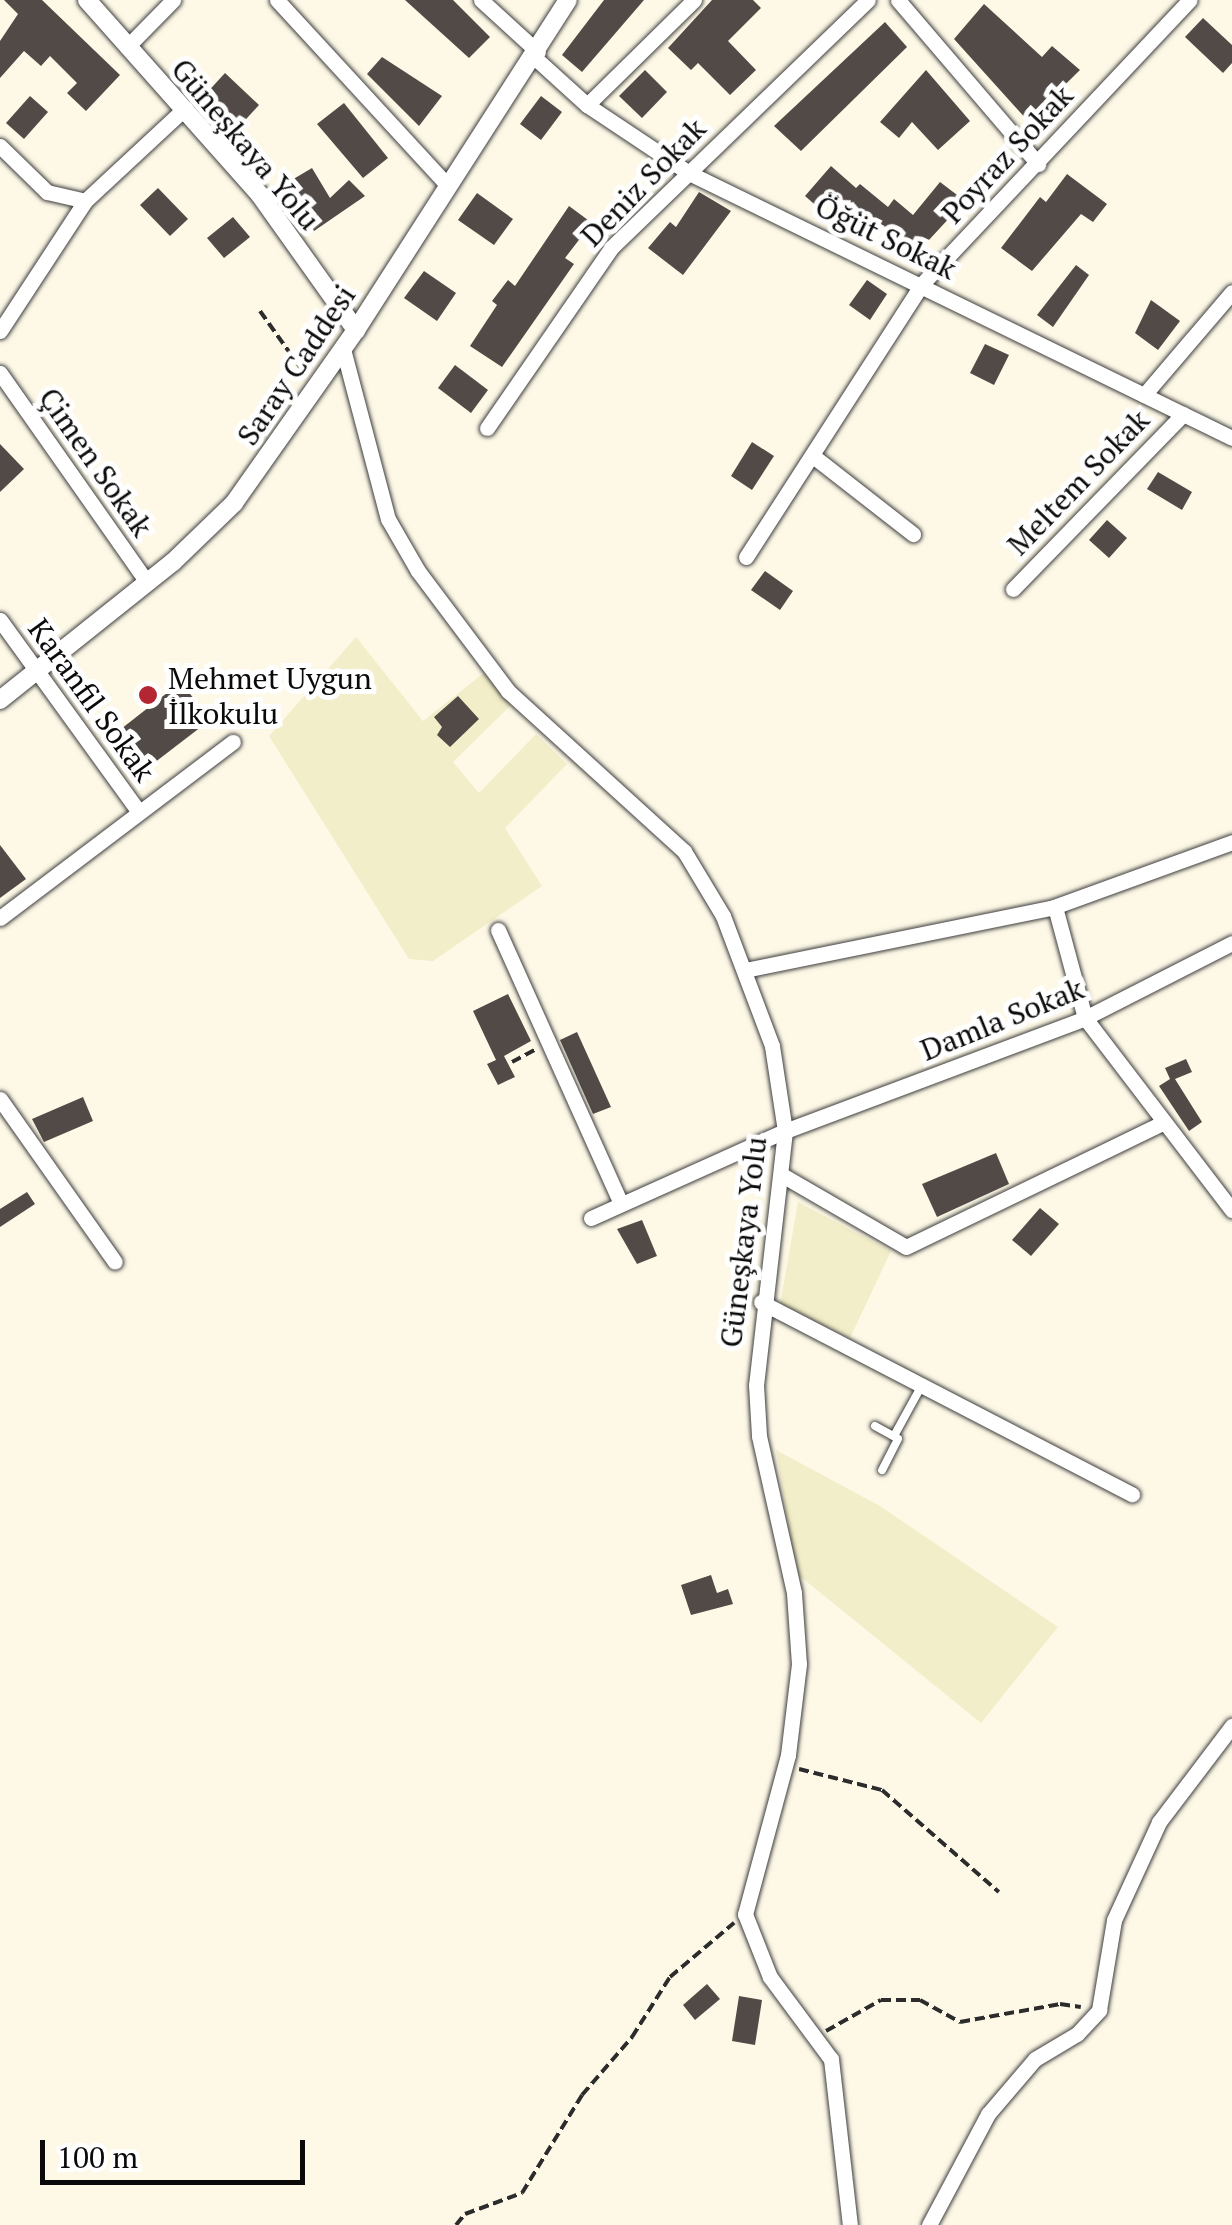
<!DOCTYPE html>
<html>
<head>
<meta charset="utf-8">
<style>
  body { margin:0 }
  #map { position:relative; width:1232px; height:2225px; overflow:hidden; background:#fef9e7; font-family:"PT Serif",serif }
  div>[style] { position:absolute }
  .farmland>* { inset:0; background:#f2eec9 }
  .building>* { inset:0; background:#524a46 }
  .path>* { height:4px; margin-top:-2px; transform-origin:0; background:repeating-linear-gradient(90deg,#2c2c2c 0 10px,transparent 0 15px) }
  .roads { filter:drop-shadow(0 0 2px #3d3d3d) drop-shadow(0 0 2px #3d3d3d) }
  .service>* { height:8px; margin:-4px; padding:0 4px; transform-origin:4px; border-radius:4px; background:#fff }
  .minor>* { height:15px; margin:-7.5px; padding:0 7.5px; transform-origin:7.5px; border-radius:7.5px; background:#fff }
  .tertiary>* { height:18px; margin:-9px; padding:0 9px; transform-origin:9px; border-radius:9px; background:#fff }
  .dots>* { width:28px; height:28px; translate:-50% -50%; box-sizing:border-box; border:5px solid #fff; border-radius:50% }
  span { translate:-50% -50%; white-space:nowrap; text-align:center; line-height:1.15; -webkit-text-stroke:10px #fff; paint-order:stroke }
  .street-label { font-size:30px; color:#0a0a0a }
  .poi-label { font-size:30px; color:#0a0a0a }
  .left { translate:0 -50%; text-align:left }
  .scale { position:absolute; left:40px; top:2140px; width:265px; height:45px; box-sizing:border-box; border:5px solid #0a0a0a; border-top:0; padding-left:12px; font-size:30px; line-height:35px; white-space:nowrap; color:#0a0a0a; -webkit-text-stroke:8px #fff; paint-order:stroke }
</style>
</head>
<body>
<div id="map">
  <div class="farmland">
    <div style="clip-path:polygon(356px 637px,423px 721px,485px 672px,512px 704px,453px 762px,479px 793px,536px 734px,567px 764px,505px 828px,542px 886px,433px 961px,409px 959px,269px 736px)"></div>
    <div style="clip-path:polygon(798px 1202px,891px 1251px,850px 1338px,780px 1305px)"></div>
    <div style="clip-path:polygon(776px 1450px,880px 1506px,1058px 1627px,981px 1723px,796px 1573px)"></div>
  </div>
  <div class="building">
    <div style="clip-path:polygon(4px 0,42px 0,120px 75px,86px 111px,67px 93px,77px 83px,50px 56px,41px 66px,24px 51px,0 78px,0 41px,18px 14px)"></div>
    <div style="clip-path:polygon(405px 0,453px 0,490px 37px,469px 58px)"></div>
    <div style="clip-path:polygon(604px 0,644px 0,582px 72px,562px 55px)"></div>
    <div style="clip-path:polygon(712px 0,753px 0,761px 8px,728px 41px,756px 70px,730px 95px,698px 63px,691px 70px,668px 48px)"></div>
    <div style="clip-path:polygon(984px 4px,1042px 57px,1052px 46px,1080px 70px,1028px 121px,954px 39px)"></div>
    <div style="clip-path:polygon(1203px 18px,1232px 45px,1232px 63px,1223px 73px,1185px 37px)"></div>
    <div style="clip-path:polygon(885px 22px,907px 47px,801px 151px,774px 126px)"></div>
    <div style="clip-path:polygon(382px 57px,442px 96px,419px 126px,367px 74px)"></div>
    <div style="clip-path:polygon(645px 70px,667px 92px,642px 118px,619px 96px)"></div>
    <div style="clip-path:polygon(926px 70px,970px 121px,938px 150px,912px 122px,899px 138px,880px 122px)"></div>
    <div style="clip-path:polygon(225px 73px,259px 105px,237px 129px,203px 97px)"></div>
    <div style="clip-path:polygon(30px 96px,48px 112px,24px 139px,6px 123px)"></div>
    <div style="clip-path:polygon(541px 96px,562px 112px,541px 140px,520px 124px)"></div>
    <div style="clip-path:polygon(344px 103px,388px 158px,363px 178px,317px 124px)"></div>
    <div style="clip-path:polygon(831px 166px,856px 188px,860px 184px,888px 207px,894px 199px,913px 215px,940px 182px,965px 201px,916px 254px,868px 213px,857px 227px,828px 203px,821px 210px,805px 196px)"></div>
    <div style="clip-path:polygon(312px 168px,330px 198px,349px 180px,365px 196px,314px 231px,285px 184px)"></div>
    <div style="clip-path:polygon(1067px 174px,1107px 204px,1093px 222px,1081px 214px,1032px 271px,1001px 248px,1040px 197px,1046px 202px)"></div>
    <div style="clip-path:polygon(158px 188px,188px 219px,170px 236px,140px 205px)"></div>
    <div style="clip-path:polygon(699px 192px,731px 211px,683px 275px,648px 248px,670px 222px,676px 227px)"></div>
    <div style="clip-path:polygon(477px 193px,513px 219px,494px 245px,458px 220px)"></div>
    <div style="clip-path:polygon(569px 206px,592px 223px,565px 258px,574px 264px,502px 367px,470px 346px,497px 305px,492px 301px,508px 280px,515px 286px)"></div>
    <div style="clip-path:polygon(233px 217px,250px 237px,224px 258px,207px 238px)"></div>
    <div style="clip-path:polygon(1076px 265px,1089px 275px,1053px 327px,1037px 315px)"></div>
    <div style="clip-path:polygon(424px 271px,456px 293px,437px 321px,404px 298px)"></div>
    <div style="clip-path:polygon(867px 280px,887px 294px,870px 320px,849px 305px)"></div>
    <div style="clip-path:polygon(1151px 300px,1180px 321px,1158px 350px,1135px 333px)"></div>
    <div style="clip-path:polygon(985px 344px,1009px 355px,994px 385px,970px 373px)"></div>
    <div style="clip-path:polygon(455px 365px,488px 390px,471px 413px,438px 388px)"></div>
    <div style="clip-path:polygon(752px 442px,774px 456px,752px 490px,731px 476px)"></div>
    <div style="clip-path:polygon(0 444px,24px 469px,0 492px)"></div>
    <div style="clip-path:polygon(1158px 472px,1192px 492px,1182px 510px,1147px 489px)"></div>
    <div style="clip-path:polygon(1107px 520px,1127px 538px,1109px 558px,1089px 540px)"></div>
    <div style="clip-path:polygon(765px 571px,793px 591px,780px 610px,751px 590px)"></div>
    <div style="clip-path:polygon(181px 682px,210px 720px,141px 773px,112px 736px)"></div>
    <div style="clip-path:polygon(458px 696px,479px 719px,450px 747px,437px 735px,442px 727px,434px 717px)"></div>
    <div style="clip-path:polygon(0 845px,26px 879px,0 898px)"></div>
    <div style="clip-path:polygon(508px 994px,531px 1041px,504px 1056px,515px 1077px,498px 1085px,487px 1064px,496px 1060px,473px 1011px)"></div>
    <div style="clip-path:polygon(577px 1032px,611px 1107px,593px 1114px,560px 1040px)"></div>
    <div style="clip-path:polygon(1186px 1059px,1192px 1072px,1175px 1079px,1202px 1122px,1189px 1131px,1159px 1086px,1170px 1079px,1165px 1068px)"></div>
    <div style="clip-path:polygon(83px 1097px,93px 1121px,44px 1142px,32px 1119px)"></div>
    <div style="clip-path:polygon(996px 1153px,1009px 1184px,937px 1217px,922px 1184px)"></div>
    <div style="clip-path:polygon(27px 1192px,35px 1204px,0 1227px,0 1209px)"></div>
    <div style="clip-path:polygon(1040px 1208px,1059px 1224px,1031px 1256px,1012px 1240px)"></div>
    <div style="clip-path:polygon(642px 1220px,657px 1256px,637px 1264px,617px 1229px)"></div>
    <div style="clip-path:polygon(711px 1575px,717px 1593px,728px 1589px,733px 1604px,691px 1615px,681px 1585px)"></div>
    <div style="clip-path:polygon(707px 1984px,720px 1999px,695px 2020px,683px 2005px)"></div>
    <div style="clip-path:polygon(739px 1996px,762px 2000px,755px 2045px,732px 2041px)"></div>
  </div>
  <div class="path">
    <div style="left:260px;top:311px;width:76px;rotate:54.6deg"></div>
    <div style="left:512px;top:1062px;width:27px;rotate:-28deg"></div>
    <div style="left:799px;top:1769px;width:86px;rotate:14.2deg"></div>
    <div style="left:882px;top:1790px;width:155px;rotate:41.1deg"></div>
    <div style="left:826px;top:2031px;width:63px;rotate:-29.4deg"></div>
    <div style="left:881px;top:2000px;width:39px"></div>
    <div style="left:920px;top:2000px;width:46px;rotate:28.8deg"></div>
    <div style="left:960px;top:2022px;width:102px;rotate:-10.2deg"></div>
    <div style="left:1060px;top:2004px;width:21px;rotate:8deg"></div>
    <div style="left:456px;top:2225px;width:14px;rotate:-51deg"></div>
    <div style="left:465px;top:2214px;width:61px;rotate:-20.2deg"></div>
    <div style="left:522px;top:2193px;width:115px;rotate:-58.5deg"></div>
    <div style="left:582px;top:2095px;width:77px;rotate:-49.2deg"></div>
    <div style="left:632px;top:2037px;width:71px;rotate:-57.7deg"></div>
    <div style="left:670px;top:1977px;width:84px;rotate:-40.2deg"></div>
  </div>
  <div class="roads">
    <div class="service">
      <div style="left:875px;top:1426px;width:26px;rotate:29deg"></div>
      <div style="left:898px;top:1439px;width:35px;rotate:117deg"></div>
      <div style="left:894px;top:1436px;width:58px;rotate:-61.2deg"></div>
    </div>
    <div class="minor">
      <div style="left:277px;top:0;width:251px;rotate:47.4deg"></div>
      <div style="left:481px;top:0;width:77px;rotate:42.4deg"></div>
      <div style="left:898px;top:0;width:216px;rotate:49.5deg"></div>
      <div style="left:127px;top:47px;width:66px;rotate:-45.6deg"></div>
      <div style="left:534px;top:57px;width:72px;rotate:42.2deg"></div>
      <div style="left:587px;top:105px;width:123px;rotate:33.7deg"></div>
      <div style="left:689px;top:173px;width:604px;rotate:26.01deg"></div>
      <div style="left:587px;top:105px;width:150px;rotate:-44.5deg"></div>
      <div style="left:0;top:146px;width:66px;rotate:44.4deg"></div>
      <div style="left:47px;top:192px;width:39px;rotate:13deg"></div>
      <div style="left:0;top:331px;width:155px;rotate:-56.8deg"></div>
      <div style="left:85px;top:201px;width:137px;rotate:-42.9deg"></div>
      <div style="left:343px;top:349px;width:176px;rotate:75.2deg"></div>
      <div style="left:388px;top:519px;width:60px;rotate:60deg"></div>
      <div style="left:418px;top:571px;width:150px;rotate:53.1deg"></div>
      <div style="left:508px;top:691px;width:238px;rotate:42.3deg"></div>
      <div style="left:684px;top:851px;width:76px;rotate:59deg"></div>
      <div style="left:723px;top:916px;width:139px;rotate:69.3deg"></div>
      <div style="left:772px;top:1046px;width:86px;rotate:81.3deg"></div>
      <div style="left:785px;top:1131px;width:256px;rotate:96.5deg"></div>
      <div style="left:756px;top:1385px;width:51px;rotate:86.6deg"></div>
      <div style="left:759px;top:1436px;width:161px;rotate:77.4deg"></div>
      <div style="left:794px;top:1593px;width:71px;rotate:86deg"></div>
      <div style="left:799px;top:1664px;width:92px;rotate:96.9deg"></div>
      <div style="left:788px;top:1755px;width:165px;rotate:105.1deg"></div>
      <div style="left:745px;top:1914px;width:68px;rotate:68.4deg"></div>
      <div style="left:770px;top:1977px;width:102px;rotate:53.4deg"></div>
      <div style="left:831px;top:2059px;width:167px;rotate:83.5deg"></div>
      <div style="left:0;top:373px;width:256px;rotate:54.9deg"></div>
      <div style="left:1144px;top:395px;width:135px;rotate:-49.5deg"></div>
      <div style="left:487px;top:428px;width:219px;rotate:-55.4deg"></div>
      <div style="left:611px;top:248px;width:357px;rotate:-44deg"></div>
      <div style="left:813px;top:456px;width:127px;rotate:38deg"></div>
      <div style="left:746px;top:557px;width:325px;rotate:-57.2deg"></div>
      <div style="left:922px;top:284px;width:390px;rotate:-46.7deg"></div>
      <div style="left:1013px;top:589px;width:244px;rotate:-45.8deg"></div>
      <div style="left:0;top:620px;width:237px;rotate:54.1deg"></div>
      <div style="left:1055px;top:907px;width:115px;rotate:74.9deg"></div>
      <div style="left:1085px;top:1018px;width:242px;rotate:52.6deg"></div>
      <div style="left:0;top:918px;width:292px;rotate:-37.1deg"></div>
      <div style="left:498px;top:930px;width:300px;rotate:65.8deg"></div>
      <div style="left:745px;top:970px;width:312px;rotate:-11.5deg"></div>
      <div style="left:1051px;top:908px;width:193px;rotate:-20deg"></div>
      <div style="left:0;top:1099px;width:199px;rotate:54.8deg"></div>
      <div style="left:782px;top:1175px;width:143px;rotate:30.1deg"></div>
      <div style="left:906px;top:1247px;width:283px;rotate:-25.8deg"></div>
      <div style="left:591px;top:1218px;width:213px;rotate:-24.2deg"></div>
      <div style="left:785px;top:1131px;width:321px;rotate:-20.6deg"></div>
      <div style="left:1085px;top:1018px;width:165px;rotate:-27deg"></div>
      <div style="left:761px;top:1302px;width:418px;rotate:27.4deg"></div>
      <div style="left:929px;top:2225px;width:126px;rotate:-62deg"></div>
      <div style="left:988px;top:2114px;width:72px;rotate:-49.5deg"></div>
      <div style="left:1035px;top:2059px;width:49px;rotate:-30.8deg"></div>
      <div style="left:1077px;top:2034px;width:33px;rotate:-47deg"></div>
      <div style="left:1099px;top:2010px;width:91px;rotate:-80.5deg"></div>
      <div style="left:1114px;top:1920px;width:108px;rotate:-65.3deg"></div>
      <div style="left:1159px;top:1822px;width:121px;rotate:-52.8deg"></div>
    </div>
    <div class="tertiary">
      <div style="left:87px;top:0;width:261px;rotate:48.4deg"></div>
      <div style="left:260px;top:195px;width:166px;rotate:54.6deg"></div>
      <div style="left:0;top:700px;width:221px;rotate:-38.6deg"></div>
      <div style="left:173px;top:562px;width:85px;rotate:-44deg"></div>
      <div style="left:234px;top:503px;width:212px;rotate:-54.8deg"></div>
      <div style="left:356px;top:330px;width:392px;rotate:-57.3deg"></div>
    </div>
  </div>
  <div class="dots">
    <div style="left:148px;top:695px;background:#b42732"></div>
  </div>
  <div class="street-label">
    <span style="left:246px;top:144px;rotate:50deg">Güneşkaya Yolu</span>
    <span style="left:1007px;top:154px;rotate:-47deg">Poyraz Sokak</span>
    <span style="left:643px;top:182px;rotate:-46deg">Deniz Sokak</span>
    <span style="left:886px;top:237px;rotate:26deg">Öğüt Sokak</span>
    <span style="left:296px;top:365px;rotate:-56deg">Saray Caddesi</span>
    <span style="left:96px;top:462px;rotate:55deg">Çimen Sokak</span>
    <span style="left:1078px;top:482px;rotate:-46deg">Meltem Sokak</span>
    <span style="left:92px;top:700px;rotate:54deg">Karanfil Sokak</span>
    <span style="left:1002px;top:1019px;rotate:-22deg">Damla Sokak</span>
    <span style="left:743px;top:1242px;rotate:-83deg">Güneşkaya Yolu</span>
  </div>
  <div class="poi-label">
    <span class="left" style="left:168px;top:695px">Mehmet Uygun<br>İlkokulu</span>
  </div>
  <div class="scale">100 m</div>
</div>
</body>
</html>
